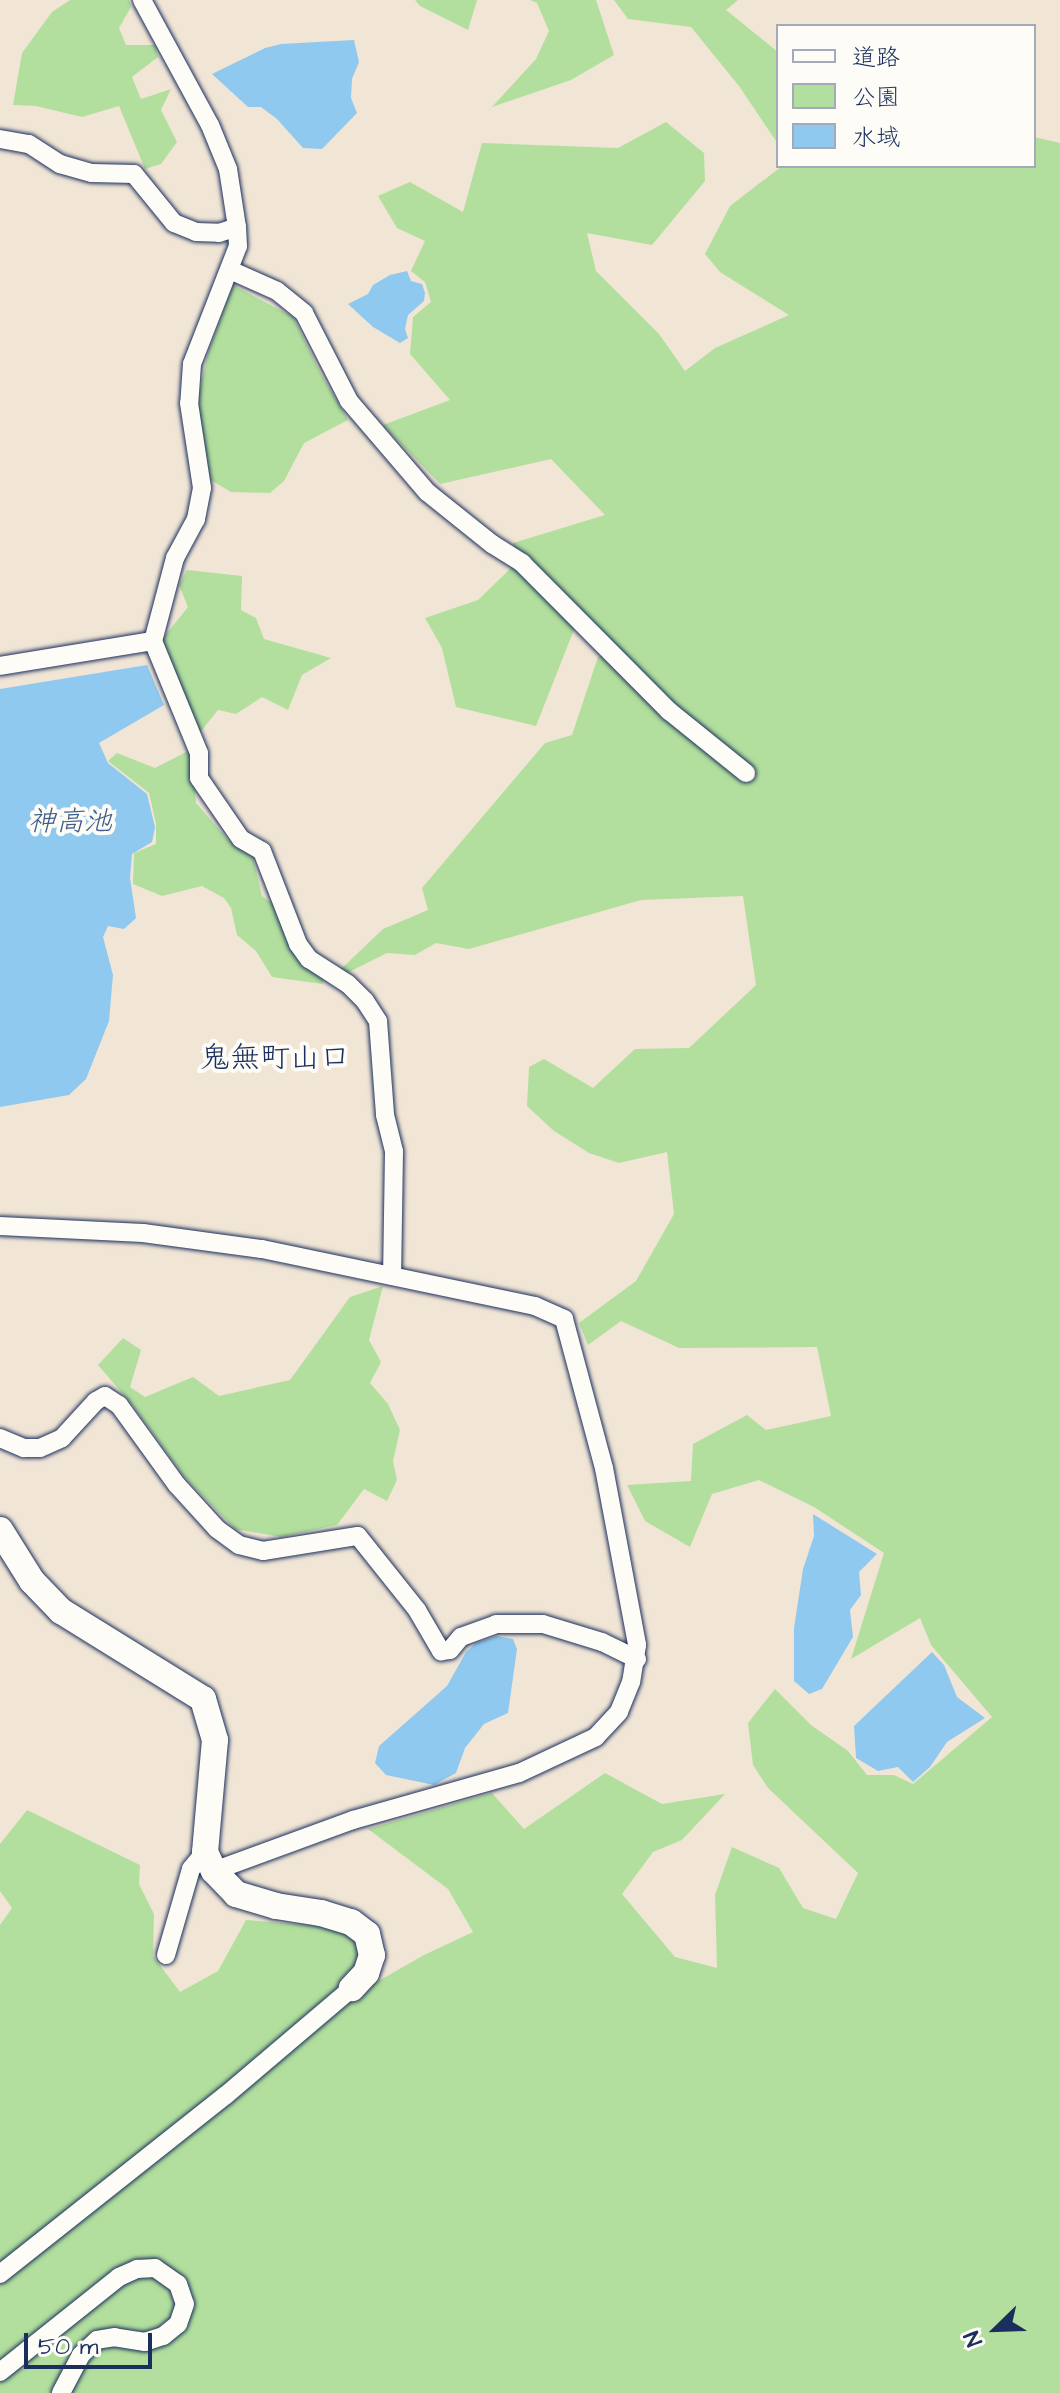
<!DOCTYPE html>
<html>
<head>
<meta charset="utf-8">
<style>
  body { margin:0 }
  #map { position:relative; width:1060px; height:2393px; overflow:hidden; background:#f1e6d6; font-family:"Architects Daughter","Klee One",sans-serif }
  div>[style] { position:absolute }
  .green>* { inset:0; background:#b2df9d }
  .water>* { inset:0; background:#8fc9ef }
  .roads { filter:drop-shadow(0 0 2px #1b2f5e) drop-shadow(0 0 2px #1b2f5e) }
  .street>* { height:18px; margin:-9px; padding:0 9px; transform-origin:9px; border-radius:9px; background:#fdfcf7 }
  .secondary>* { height:26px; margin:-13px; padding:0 13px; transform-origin:13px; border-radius:13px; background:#fdfcf7 }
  span { translate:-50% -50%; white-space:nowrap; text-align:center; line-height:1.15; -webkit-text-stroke:8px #fdfcf7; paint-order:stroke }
  .water-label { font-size:28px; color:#3e5d8a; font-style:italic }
  .quarter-label { font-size:30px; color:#1b2f5e }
  .legend { position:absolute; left:776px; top:24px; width:260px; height:144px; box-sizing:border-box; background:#fdfcf7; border:2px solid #a3aaba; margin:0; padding:10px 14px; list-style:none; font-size:24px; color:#1b2f5e }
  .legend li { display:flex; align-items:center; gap:16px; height:40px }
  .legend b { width:40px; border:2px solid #a3aaba }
  .north { position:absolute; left:956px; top:2289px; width:80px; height:80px; -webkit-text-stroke:6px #fdfcf7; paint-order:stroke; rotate:247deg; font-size:22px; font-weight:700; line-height:32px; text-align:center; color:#1b2f5e }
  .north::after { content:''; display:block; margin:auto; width:28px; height:36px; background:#1b2f5e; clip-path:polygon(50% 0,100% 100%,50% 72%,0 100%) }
  .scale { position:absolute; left:24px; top:2333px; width:128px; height:36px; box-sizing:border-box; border:4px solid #1b2f5e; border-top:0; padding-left:10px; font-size:24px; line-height:28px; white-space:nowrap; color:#1b2f5e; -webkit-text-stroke:6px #fdfcf7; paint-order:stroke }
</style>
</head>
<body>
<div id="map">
  <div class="green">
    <div style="clip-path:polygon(70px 0,129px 0,131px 7px,119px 28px,126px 45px,155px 45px,158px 57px,132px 77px,141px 99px,171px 89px,161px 110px,177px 142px,161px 164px,145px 169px,119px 106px,82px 117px,36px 106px,13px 105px,22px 53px,52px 12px)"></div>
    <div style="clip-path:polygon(415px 0,477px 0,468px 30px,420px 6px)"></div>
    <div style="clip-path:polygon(530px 0,596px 0,614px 55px,571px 80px,492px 107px,536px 59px,549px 31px,537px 3px)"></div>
    <div style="clip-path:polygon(614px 0,738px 0,726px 10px,778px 52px,778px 144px,739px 86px,691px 27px,628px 19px)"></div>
    <div style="clip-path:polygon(666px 122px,704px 153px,705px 181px,652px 245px,587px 233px,596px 271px,659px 334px,685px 371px,715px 348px,789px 315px,720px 272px,705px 254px,730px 206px,782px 166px,1034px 166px,1034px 137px,1060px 143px,1060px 2393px,0 2393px,0 1925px,12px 1908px,0 1891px,0 1844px,27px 1810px,140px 1865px,139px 1884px,154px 1914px,153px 1956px,180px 1992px,218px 1971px,246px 1920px,332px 1927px,362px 1942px,368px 1987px,424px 1955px,473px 1932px,448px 1889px,368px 1829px,492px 1793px,524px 1829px,605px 1773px,662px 1804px,725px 1794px,682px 1840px,653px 1852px,622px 1894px,675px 1957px,717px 1968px,715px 1895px,732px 1847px,779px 1868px,803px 1908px,836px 1919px,858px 1873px,768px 1788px,753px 1765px,748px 1723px,775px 1689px,811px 1725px,848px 1751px,867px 1775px,894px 1775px,913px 1784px,992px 1717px,931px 1645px,920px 1618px,851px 1659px,884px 1553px,814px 1507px,759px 1480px,712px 1494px,690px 1547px,645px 1521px,627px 1485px,691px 1481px,693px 1444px,747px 1415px,766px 1430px,831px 1416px,817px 1347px,679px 1348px,621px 1321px,588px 1345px,579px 1323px,636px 1281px,674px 1214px,667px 1152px,619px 1163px,589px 1153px,554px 1131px,527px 1106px,529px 1067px,544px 1059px,593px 1088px,635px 1049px,689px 1048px,756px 985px,743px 896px,641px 900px,469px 949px,436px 943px,415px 955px,387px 953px,345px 974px,341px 969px,383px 929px,428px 910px,422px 888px,545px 743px,572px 735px,598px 657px,619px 648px,579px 617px,536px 726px,456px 707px,442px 648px,425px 618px,478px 600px,513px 566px,513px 543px,605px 515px,551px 459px,440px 484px,383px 425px,450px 400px,410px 354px,413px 317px,431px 302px,425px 282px,411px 271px,425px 241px,397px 228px,378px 196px,410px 182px,463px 212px,482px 143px,618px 148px)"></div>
    <div style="clip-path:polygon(233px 285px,293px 317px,321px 374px,348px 420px,304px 443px,284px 481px,270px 493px,231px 492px,209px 479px,197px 404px,208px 353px)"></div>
    <div style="clip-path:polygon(187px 570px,242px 576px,241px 610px,256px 618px,264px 639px,331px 658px,302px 675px,288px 710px,262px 697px,236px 714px,218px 710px,198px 735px,159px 643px,188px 607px,179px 585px)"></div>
    <div style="clip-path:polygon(192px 749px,196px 803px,229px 841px,251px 850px,262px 896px,279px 908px,324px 975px,323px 984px,272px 977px,256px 951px,237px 935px,231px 908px,224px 898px,202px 886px,162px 896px,133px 884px,134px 853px,156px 844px,156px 824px,149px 793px,108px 761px,117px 753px,155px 768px)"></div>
    <div style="clip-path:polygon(383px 1286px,369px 1340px,381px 1362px,370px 1383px,388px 1404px,400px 1430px,393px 1461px,397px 1480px,387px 1501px,364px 1489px,337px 1525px,281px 1537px,235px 1529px,183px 1475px,135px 1408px,98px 1365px,123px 1338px,141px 1350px,130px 1387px,145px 1397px,193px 1377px,219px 1396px,290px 1380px,350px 1297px)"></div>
  </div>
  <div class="water">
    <div style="clip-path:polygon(354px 40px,359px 62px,352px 79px,351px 98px,357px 113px,322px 149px,303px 148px,277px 119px,261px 107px,248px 107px,212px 74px,265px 48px,281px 44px)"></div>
    <div style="clip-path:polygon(407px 271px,411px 281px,422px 284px,425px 293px,424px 301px,408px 315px,405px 329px,408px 338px,400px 343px,373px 327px,348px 304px,368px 294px,373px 285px,390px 275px)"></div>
    <div style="clip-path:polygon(147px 665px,164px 705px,99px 743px,108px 763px,147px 794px,155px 827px,152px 842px,132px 854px,130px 878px,136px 918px,124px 929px,108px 926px,103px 937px,113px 975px,109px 1021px,86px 1079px,69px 1095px,0 1107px,0 689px)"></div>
    <div style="clip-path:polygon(813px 1514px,877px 1554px,859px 1572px,861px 1595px,850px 1610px,853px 1637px,822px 1689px,809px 1694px,794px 1681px,794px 1628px,803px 1569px,814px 1536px)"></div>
    <div style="clip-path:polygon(497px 1636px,513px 1639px,517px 1649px,508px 1713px,484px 1724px,465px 1748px,456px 1773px,434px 1785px,386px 1775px,375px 1763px,379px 1746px,447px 1686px,466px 1652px,476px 1643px)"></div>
    <div style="clip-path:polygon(932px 1652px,944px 1665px,957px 1697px,985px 1718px,947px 1742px,930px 1767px,913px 1782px,898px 1767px,878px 1771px,856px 1758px,854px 1726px)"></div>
  </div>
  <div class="roads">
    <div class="street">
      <div style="left:142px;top:0;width:142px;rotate:61.5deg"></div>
      <div style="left:210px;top:125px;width:48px;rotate:67.8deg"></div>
      <div style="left:228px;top:169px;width:59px;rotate:81.2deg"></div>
      <div style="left:237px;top:227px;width:19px;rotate:87deg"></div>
      <div style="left:238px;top:246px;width:127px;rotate:111.3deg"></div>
      <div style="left:192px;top:364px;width:39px;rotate:94deg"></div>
      <div style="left:189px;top:403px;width:86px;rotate:81.3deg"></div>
      <div style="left:202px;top:488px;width:32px;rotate:101deg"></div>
      <div style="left:196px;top:519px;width:44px;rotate:118.3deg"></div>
      <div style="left:175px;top:558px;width:86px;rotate:104.8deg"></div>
      <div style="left:153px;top:641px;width:121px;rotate:67.7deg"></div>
      <div style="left:199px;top:753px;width:25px;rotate:90deg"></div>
      <div style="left:199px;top:778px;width:74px;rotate:55.5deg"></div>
      <div style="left:241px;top:839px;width:24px;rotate:30deg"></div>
      <div style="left:262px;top:851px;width:100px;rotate:68.8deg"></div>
      <div style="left:298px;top:944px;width:19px;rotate:54deg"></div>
      <div style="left:309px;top:959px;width:46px;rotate:32.7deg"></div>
      <div style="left:348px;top:984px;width:24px;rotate:45deg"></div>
      <div style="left:365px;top:1001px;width:24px;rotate:57deg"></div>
      <div style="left:378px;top:1021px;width:94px;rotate:85.7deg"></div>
      <div style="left:385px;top:1115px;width:38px;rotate:76deg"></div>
      <div style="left:394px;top:1152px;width:124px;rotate:90.9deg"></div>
      <div style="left:0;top:139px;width:29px;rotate:10deg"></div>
      <div style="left:29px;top:144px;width:37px;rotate:33deg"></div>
      <div style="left:60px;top:164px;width:33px;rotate:16deg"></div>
      <div style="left:92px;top:173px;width:42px;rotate:1.4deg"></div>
      <div style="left:134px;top:174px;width:63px;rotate:50.8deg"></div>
      <div style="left:174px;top:223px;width:24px;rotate:22deg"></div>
      <div style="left:196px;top:232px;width:23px;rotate:2deg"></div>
      <div style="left:219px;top:233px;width:19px;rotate:-18deg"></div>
      <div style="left:230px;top:270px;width:51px;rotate:24.1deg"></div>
      <div style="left:277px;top:291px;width:35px;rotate:39deg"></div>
      <div style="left:304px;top:313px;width:99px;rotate:62.9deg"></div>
      <div style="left:349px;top:401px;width:120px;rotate:49.4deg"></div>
      <div style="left:427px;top:492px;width:83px;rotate:38.7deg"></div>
      <div style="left:492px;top:544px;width:36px;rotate:32deg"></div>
      <div style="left:522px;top:563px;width:209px;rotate:45.2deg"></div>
      <div style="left:669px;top:711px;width:99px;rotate:38.8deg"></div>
      <div style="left:0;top:666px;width:155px;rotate:-9.3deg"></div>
      <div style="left:0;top:1226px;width:143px;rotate:2.8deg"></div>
      <div style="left:143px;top:1233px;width:120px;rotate:7.7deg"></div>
      <div style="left:262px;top:1249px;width:279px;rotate:11.8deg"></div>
      <div style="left:535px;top:1306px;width:32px;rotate:24deg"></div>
      <div style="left:564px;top:1319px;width:154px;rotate:75deg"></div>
      <div style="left:604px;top:1468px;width:180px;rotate:79.4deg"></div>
      <div style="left:637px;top:1645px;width:37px;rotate:99deg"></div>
      <div style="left:631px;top:1682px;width:32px;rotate:112deg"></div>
      <div style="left:619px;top:1712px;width:34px;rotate:133deg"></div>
      <div style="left:596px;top:1737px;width:85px;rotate:154.9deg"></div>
      <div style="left:519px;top:1773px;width:173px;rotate:164.2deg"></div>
      <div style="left:353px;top:1820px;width:148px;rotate:159.9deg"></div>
      <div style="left:0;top:1438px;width:26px;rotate:23deg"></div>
      <div style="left:24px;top:1448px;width:16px"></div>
      <div style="left:40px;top:1448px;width:24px;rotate:-24deg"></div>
      <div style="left:62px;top:1438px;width:50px;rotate:-47.4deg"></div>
      <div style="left:96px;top:1401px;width:10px;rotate:-29deg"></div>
      <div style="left:105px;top:1396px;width:17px;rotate:33deg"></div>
      <div style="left:119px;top:1405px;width:99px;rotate:54.1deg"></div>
      <div style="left:177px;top:1485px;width:59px;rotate:47.7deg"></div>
      <div style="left:217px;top:1529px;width:27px;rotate:36deg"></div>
      <div style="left:239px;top:1545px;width:25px;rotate:14deg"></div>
      <div style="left:263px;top:1551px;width:96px;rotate:-9deg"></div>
      <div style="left:358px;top:1536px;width:95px;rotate:51.4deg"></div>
      <div style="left:417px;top:1610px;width:48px;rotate:59.7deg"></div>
      <div style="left:441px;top:1651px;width:9px;rotate:-6deg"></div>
      <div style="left:450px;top:1650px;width:17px;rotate:-50deg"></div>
      <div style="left:461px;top:1637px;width:37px;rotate:-20deg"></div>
      <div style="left:496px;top:1624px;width:47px"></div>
      <div style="left:543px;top:1624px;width:62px;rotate:17deg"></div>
      <div style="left:602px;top:1642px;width:39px;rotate:26deg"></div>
      <div style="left:166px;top:1955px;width:90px;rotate:-73.8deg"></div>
      <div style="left:191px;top:1869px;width:22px;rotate:-51deg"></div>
      <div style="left:0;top:2274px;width:288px;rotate:-38.4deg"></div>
      <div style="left:226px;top:2095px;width:165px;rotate:-40.3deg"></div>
      <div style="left:0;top:2372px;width:152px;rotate:-38.6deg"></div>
      <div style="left:119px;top:2277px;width:20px;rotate:-24deg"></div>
      <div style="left:137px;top:2269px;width:18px;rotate:-3deg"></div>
      <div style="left:155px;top:2268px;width:28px;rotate:35deg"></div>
      <div style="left:178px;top:2284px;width:21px;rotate:71deg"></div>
      <div style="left:185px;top:2304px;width:21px;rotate:109deg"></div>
      <div style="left:178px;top:2324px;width:19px;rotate:141deg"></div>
      <div style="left:163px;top:2336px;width:19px;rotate:162deg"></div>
      <div style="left:145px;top:2342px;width:30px;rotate:-171deg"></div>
      <div style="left:115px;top:2337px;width:18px;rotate:171deg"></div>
      <div style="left:97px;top:2340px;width:22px;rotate:137deg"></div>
      <div style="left:81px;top:2355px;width:43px;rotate:117.8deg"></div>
    </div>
    <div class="secondary">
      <div style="left:0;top:1530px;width:60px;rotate:57.9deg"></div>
      <div style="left:32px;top:1581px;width:42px;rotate:46deg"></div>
      <div style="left:61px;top:1611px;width:167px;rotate:31.8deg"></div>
      <div style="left:203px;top:1699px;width:43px;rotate:73.7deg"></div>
      <div style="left:215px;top:1740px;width:112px;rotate:95.1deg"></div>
      <div style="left:205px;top:1852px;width:21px;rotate:65deg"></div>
      <div style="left:214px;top:1871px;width:32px;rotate:46deg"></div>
      <div style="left:236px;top:1894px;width:42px;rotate:16.7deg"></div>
      <div style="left:276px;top:1906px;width:46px;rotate:8.8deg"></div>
      <div style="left:321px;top:1913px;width:31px;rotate:17deg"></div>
      <div style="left:351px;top:1922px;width:20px;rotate:37deg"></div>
      <div style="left:367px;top:1934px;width:22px;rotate:77deg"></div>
      <div style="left:372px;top:1955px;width:19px;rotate:108deg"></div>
      <div style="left:366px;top:1973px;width:21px;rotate:133deg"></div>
    </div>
  </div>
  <div class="water-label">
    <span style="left:70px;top:822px">神高池</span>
  </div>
  <div class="quarter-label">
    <span style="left:275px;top:1058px">鬼無町山口</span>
  </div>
  <ul class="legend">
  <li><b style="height:10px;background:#fdfcf7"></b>道路</li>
  <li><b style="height:22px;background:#b2df9d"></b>公園</li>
  <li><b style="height:22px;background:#8fc9ef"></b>水域</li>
  </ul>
  <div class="north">N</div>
  <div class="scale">50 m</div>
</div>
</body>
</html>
